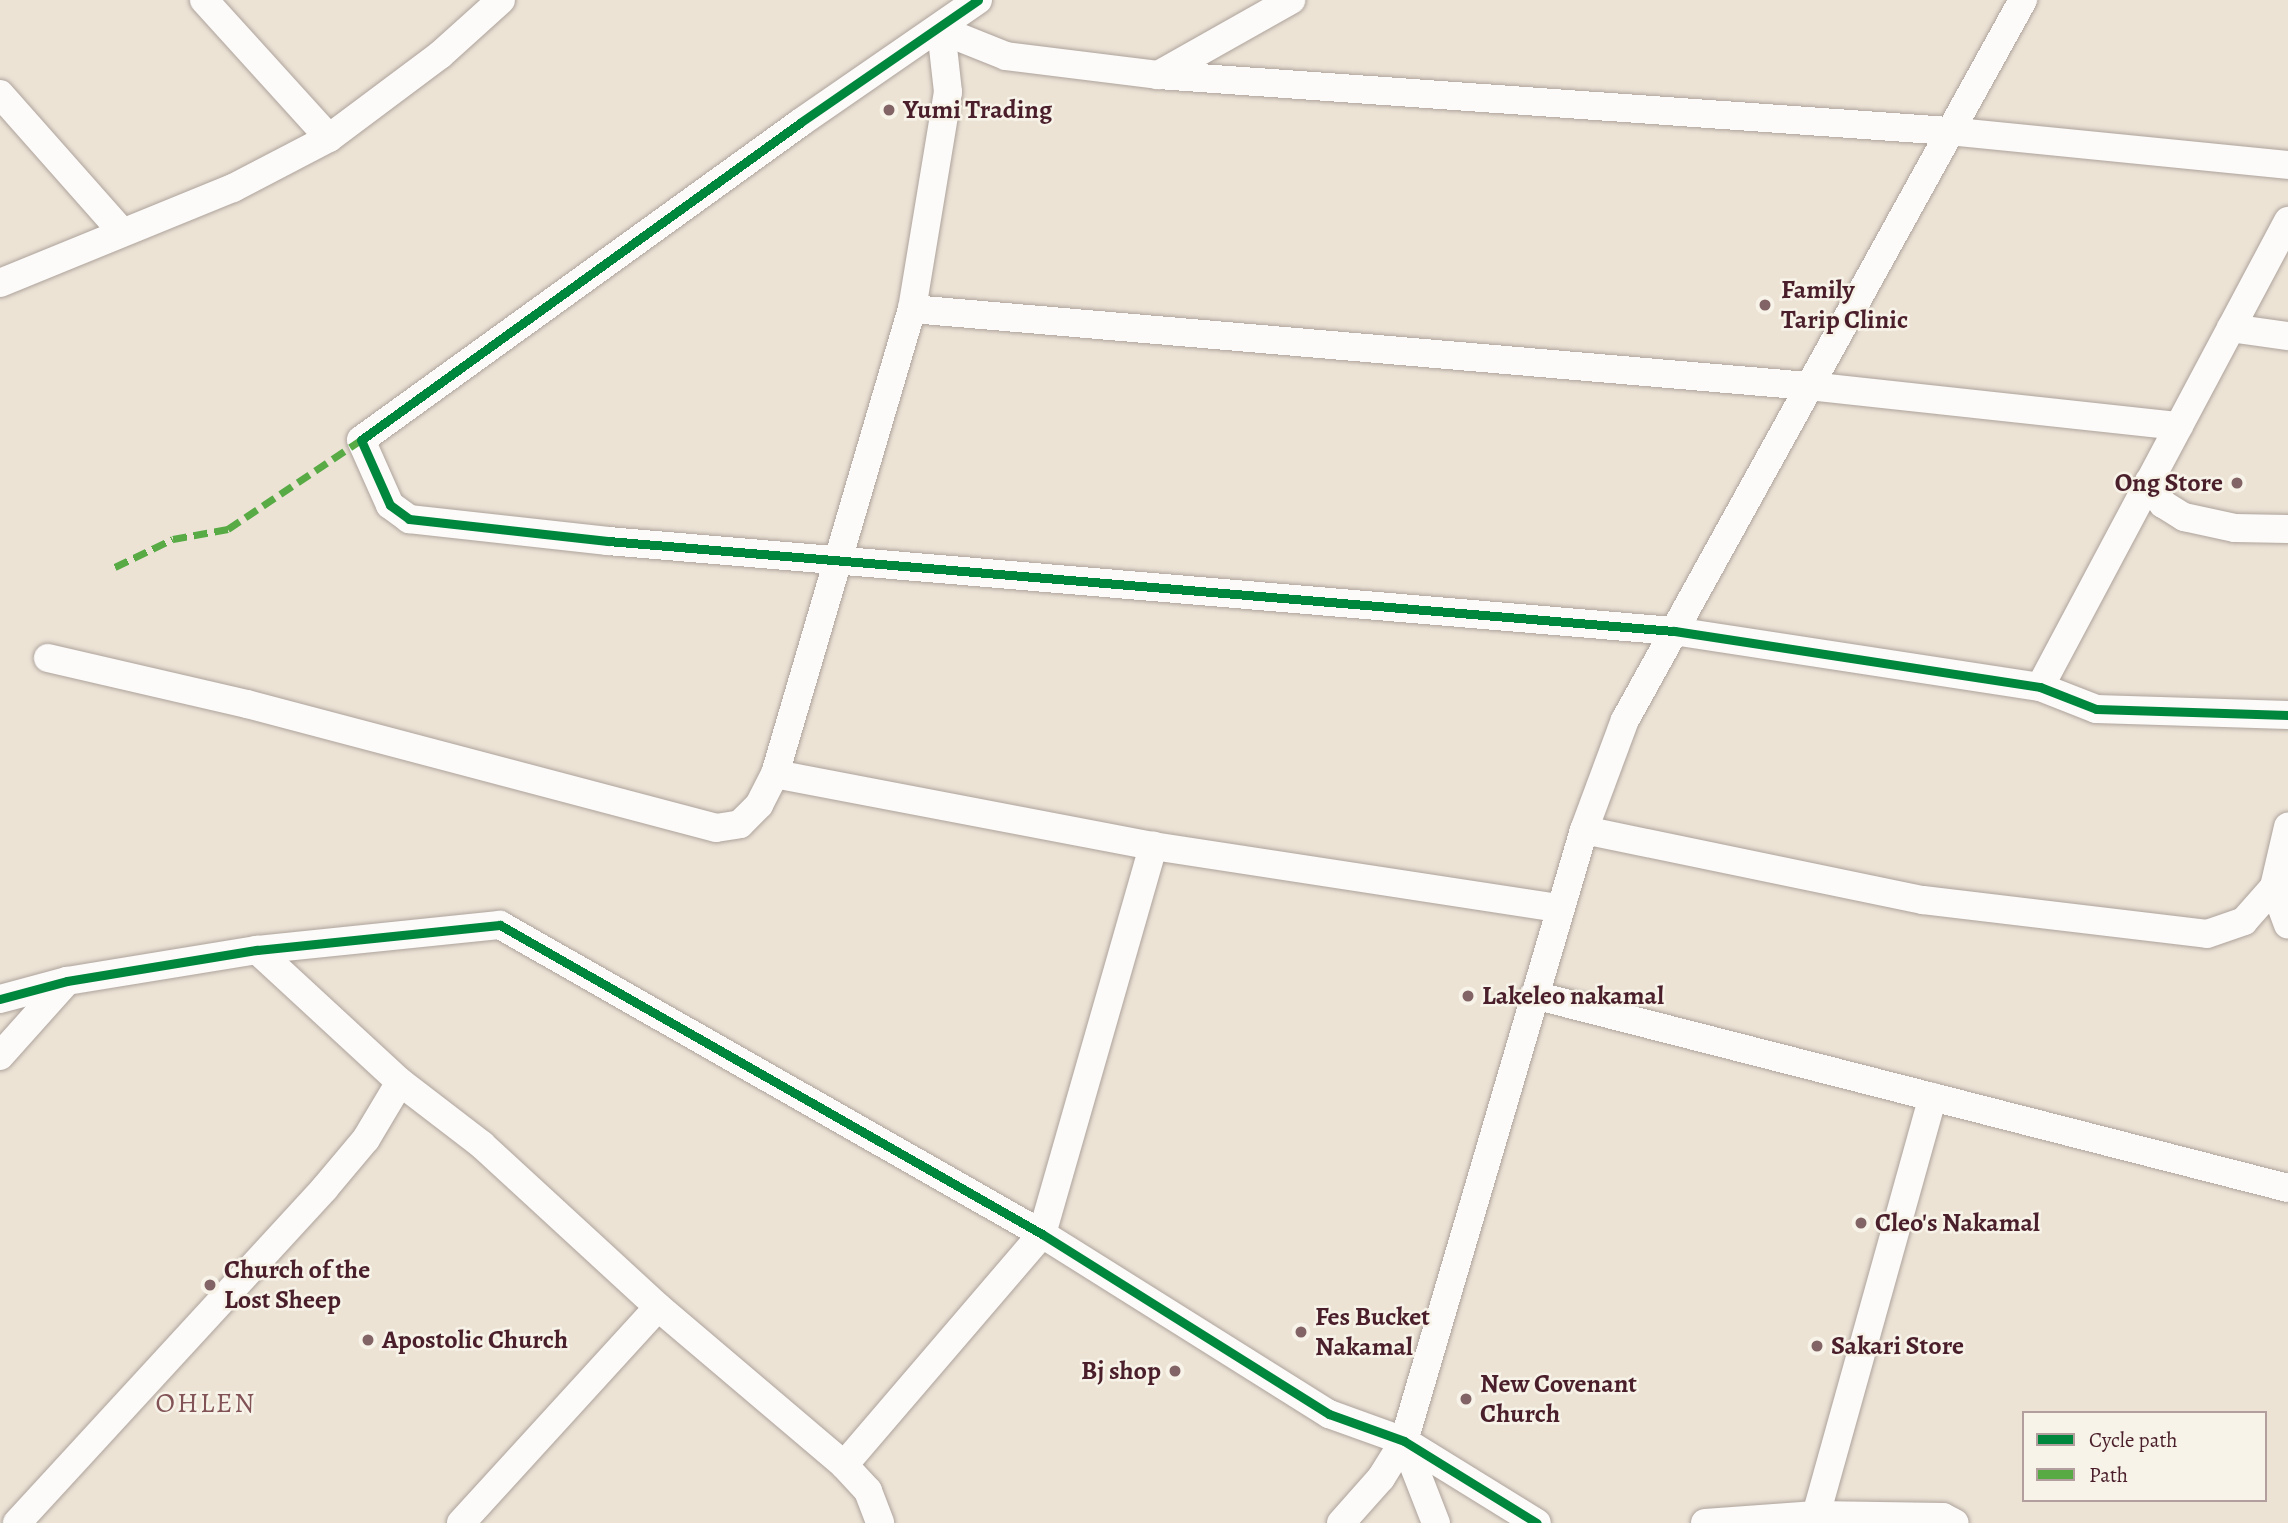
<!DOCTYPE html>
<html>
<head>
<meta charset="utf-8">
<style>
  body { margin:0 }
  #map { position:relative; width:2288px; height:1523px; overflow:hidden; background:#ece3d5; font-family:Alegreya,serif }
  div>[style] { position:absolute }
  .roads { filter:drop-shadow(0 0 2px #aea39c) drop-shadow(0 0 2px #aea39c) }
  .minor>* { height:28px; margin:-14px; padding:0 14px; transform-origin:14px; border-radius:14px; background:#fcfbf9 }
  .quiet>* { height:7px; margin-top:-3.5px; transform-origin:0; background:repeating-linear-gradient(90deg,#57aa44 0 14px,transparent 0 21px) }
  .cycleway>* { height:9px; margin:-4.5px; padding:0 4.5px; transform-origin:4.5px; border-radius:4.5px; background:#00873e }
  .dots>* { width:19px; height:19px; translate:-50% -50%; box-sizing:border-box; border:4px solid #f7f3e8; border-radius:50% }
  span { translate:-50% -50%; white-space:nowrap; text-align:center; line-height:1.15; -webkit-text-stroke:5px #f7f3e8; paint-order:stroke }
  .poi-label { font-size:26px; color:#4a1f2b; font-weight:700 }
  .left { translate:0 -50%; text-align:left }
  .right { translate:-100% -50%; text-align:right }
  .neighbourhood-label { font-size:28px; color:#815256; letter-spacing:2px }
  .legend { position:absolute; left:2022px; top:1411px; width:245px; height:91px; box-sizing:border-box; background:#f7f3e8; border:2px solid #b29e9c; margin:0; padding:9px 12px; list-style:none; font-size:21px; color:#4a1f2b }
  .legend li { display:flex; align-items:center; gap:14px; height:35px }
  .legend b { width:35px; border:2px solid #b29e9c }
</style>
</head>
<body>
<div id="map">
  <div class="roads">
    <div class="minor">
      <div style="left:204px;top:0;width:186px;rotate:47.8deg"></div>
      <div style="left:978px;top:0;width:216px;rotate:145.4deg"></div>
      <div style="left:800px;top:123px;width:541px;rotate:144.17deg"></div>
      <div style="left:361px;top:440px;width:71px;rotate:66deg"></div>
      <div style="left:390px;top:505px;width:24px;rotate:36deg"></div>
      <div style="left:409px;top:519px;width:200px;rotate:6.3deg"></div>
      <div style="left:608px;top:541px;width:1070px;rotate:4.83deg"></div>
      <div style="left:1674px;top:631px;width:370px;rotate:8.7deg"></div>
      <div style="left:2040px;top:687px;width:60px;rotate:21.4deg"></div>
      <div style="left:2096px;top:709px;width:192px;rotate:1.8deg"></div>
      <div style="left:941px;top:30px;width:70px;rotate:21.8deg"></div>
      <div style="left:1006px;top:56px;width:153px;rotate:7.1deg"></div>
      <div style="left:1158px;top:75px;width:792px;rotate:4.05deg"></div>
      <div style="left:1948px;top:131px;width:342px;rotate:5.7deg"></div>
      <div style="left:1158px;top:75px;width:153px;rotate:-29.4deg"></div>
      <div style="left:0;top:94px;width:183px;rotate:48.5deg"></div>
      <div style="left:0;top:283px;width:252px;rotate:-22.2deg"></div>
      <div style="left:233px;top:188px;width:108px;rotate:-27.5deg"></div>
      <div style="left:329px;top:138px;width:139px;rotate:-36.8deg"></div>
      <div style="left:440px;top:55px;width:82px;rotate:-42deg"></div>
      <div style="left:912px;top:309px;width:900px;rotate:4.91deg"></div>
      <div style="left:1809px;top:386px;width:372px;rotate:6.2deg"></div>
      <div style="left:2231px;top:328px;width:58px;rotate:8deg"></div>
      <div style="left:2149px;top:481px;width:27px;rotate:59deg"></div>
      <div style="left:2163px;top:504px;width:25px;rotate:32deg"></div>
      <div style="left:2184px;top:517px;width:52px;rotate:12.2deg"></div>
      <div style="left:2235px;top:528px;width:53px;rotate:1.1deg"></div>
      <div style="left:48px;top:658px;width:204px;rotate:13deg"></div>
      <div style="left:247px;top:704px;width:485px;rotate:14.8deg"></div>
      <div style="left:716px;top:828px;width:24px;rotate:-9deg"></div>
      <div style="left:740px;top:824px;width:27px;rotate:-45deg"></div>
      <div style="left:759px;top:805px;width:35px;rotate:-63deg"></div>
      <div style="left:775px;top:774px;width:485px;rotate:-73.6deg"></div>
      <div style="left:912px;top:309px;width:220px;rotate:-80.6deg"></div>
      <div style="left:948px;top:92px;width:62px;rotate:-96.4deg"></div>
      <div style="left:2040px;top:687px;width:528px;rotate:-61.98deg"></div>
      <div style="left:775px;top:774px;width:385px;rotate:10.8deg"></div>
      <div style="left:1153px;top:846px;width:412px;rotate:8.7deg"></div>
      <div style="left:1584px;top:830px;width:346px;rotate:11.7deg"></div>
      <div style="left:1923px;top:900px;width:286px;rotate:6.8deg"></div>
      <div style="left:2207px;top:934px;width:39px;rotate:-19deg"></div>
      <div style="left:2244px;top:921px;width:45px;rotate:-48.6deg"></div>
      <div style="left:2274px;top:887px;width:62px;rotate:-76.9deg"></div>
      <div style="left:2274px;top:887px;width:40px;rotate:69.8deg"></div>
      <div style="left:257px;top:950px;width:195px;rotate:42.7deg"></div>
      <div style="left:400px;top:1082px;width:103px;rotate:37.5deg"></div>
      <div style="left:482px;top:1145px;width:239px;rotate:42.6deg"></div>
      <div style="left:658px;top:1307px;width:244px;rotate:40.3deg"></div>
      <div style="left:844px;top:1465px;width:35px;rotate:47deg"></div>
      <div style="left:868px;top:1491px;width:34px;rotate:69deg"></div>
      <div style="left:1534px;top:995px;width:778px;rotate:14.36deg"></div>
      <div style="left:0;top:999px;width:69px;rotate:-15deg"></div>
      <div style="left:67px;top:981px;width:193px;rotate:-9.3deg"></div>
      <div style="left:257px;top:950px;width:244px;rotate:-5.9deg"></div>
      <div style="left:500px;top:925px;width:624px;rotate:29.69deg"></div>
      <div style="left:1042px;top:1234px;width:339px;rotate:32.1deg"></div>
      <div style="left:1329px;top:1414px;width:80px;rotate:19.8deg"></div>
      <div style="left:1404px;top:1441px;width:156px;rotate:31.7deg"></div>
      <div style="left:0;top:1056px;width:101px;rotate:-48.2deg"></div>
      <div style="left:1404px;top:1441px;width:88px;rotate:68.7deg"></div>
      <div style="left:844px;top:1465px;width:304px;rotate:-49.4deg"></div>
      <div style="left:1042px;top:1234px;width:404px;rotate:-74deg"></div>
      <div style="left:1816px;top:1515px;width:434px;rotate:-74.4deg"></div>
      <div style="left:17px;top:1523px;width:454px;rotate:-47.4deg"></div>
      <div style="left:324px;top:1189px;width:65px;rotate:-50deg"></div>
      <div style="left:366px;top:1139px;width:66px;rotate:-59.2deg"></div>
      <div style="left:461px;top:1523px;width:292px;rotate:-47.6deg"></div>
      <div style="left:1341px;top:1523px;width:60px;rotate:-48.4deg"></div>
      <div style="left:1381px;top:1478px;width:44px;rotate:-58.1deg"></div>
      <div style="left:1404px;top:1441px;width:637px;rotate:-73.59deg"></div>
      <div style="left:1584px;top:830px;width:117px;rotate:-69.6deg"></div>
      <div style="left:1625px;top:720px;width:823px;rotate:-61.07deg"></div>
      <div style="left:1705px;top:1523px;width:111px;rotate:-4.1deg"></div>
      <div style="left:1816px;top:1515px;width:127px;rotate:0.9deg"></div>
      <div style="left:1943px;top:1517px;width:13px;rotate:27deg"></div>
    </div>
  </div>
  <div class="quiet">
    <div style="left:115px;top:567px;width:64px;rotate:-25.8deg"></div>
    <div style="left:173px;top:539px;width:56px;rotate:-10.3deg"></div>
    <div style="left:228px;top:529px;width:160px;rotate:-33.8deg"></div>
  </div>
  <div class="cycleway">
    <div style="left:978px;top:0;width:216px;rotate:145.4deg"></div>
    <div style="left:800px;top:123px;width:541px;rotate:144.17deg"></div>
    <div style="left:361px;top:440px;width:71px;rotate:66deg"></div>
    <div style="left:390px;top:505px;width:24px;rotate:36deg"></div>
    <div style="left:409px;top:519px;width:200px;rotate:6.3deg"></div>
    <div style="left:608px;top:541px;width:1070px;rotate:4.83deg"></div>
    <div style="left:1674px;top:631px;width:370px;rotate:8.7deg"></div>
    <div style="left:2040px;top:687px;width:60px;rotate:21.4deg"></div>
    <div style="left:2096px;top:709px;width:192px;rotate:1.8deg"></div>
    <div style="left:0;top:999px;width:69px;rotate:-15deg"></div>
    <div style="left:67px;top:981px;width:193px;rotate:-9.3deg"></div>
    <div style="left:257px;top:950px;width:244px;rotate:-5.9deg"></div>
    <div style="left:500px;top:925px;width:624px;rotate:29.69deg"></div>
    <div style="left:1042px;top:1234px;width:339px;rotate:32.1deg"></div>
    <div style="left:1329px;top:1414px;width:80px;rotate:19.8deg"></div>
    <div style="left:1404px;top:1441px;width:156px;rotate:31.7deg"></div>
  </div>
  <div class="dots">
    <div style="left:889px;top:110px;background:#836466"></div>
    <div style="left:1765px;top:305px;background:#836466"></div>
    <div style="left:2237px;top:483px;background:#836466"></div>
    <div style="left:1468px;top:996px;background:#836466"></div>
    <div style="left:1861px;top:1223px;background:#836466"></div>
    <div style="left:210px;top:1285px;background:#836466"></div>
    <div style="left:1301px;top:1332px;background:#836466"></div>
    <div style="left:368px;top:1340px;background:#836466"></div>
    <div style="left:1817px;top:1346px;background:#836466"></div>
    <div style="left:1175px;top:1371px;background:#836466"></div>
    <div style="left:1466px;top:1399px;background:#836466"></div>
  </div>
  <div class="poi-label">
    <span class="left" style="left:903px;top:110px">Yumi Trading</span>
    <span class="left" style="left:1781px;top:305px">Family<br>Tarip Clinic</span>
    <span class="right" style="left:2223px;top:483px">Ong Store</span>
    <span class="left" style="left:1482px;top:996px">Lakeleo nakamal</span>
    <span class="left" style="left:1875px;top:1223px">Cleo's Nakamal</span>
    <span class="left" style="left:224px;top:1285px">Church of the<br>Lost Sheep</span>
    <span class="left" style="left:1315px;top:1332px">Fes Bucket<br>Nakamal</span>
    <span class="left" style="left:382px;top:1340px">Apostolic Church</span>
    <span class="left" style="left:1831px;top:1346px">Sakari Store</span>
    <span class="right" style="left:1161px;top:1371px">Bj shop</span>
    <span class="left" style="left:1480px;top:1399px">New Covenant<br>Church</span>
  </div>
  <div class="neighbourhood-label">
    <span style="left:206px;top:1403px">OHLEN</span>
  </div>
  <ul class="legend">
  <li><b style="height:9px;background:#00873e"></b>Cycle path</li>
  <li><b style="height:9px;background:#57aa44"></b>Path</li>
  </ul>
</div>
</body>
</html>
